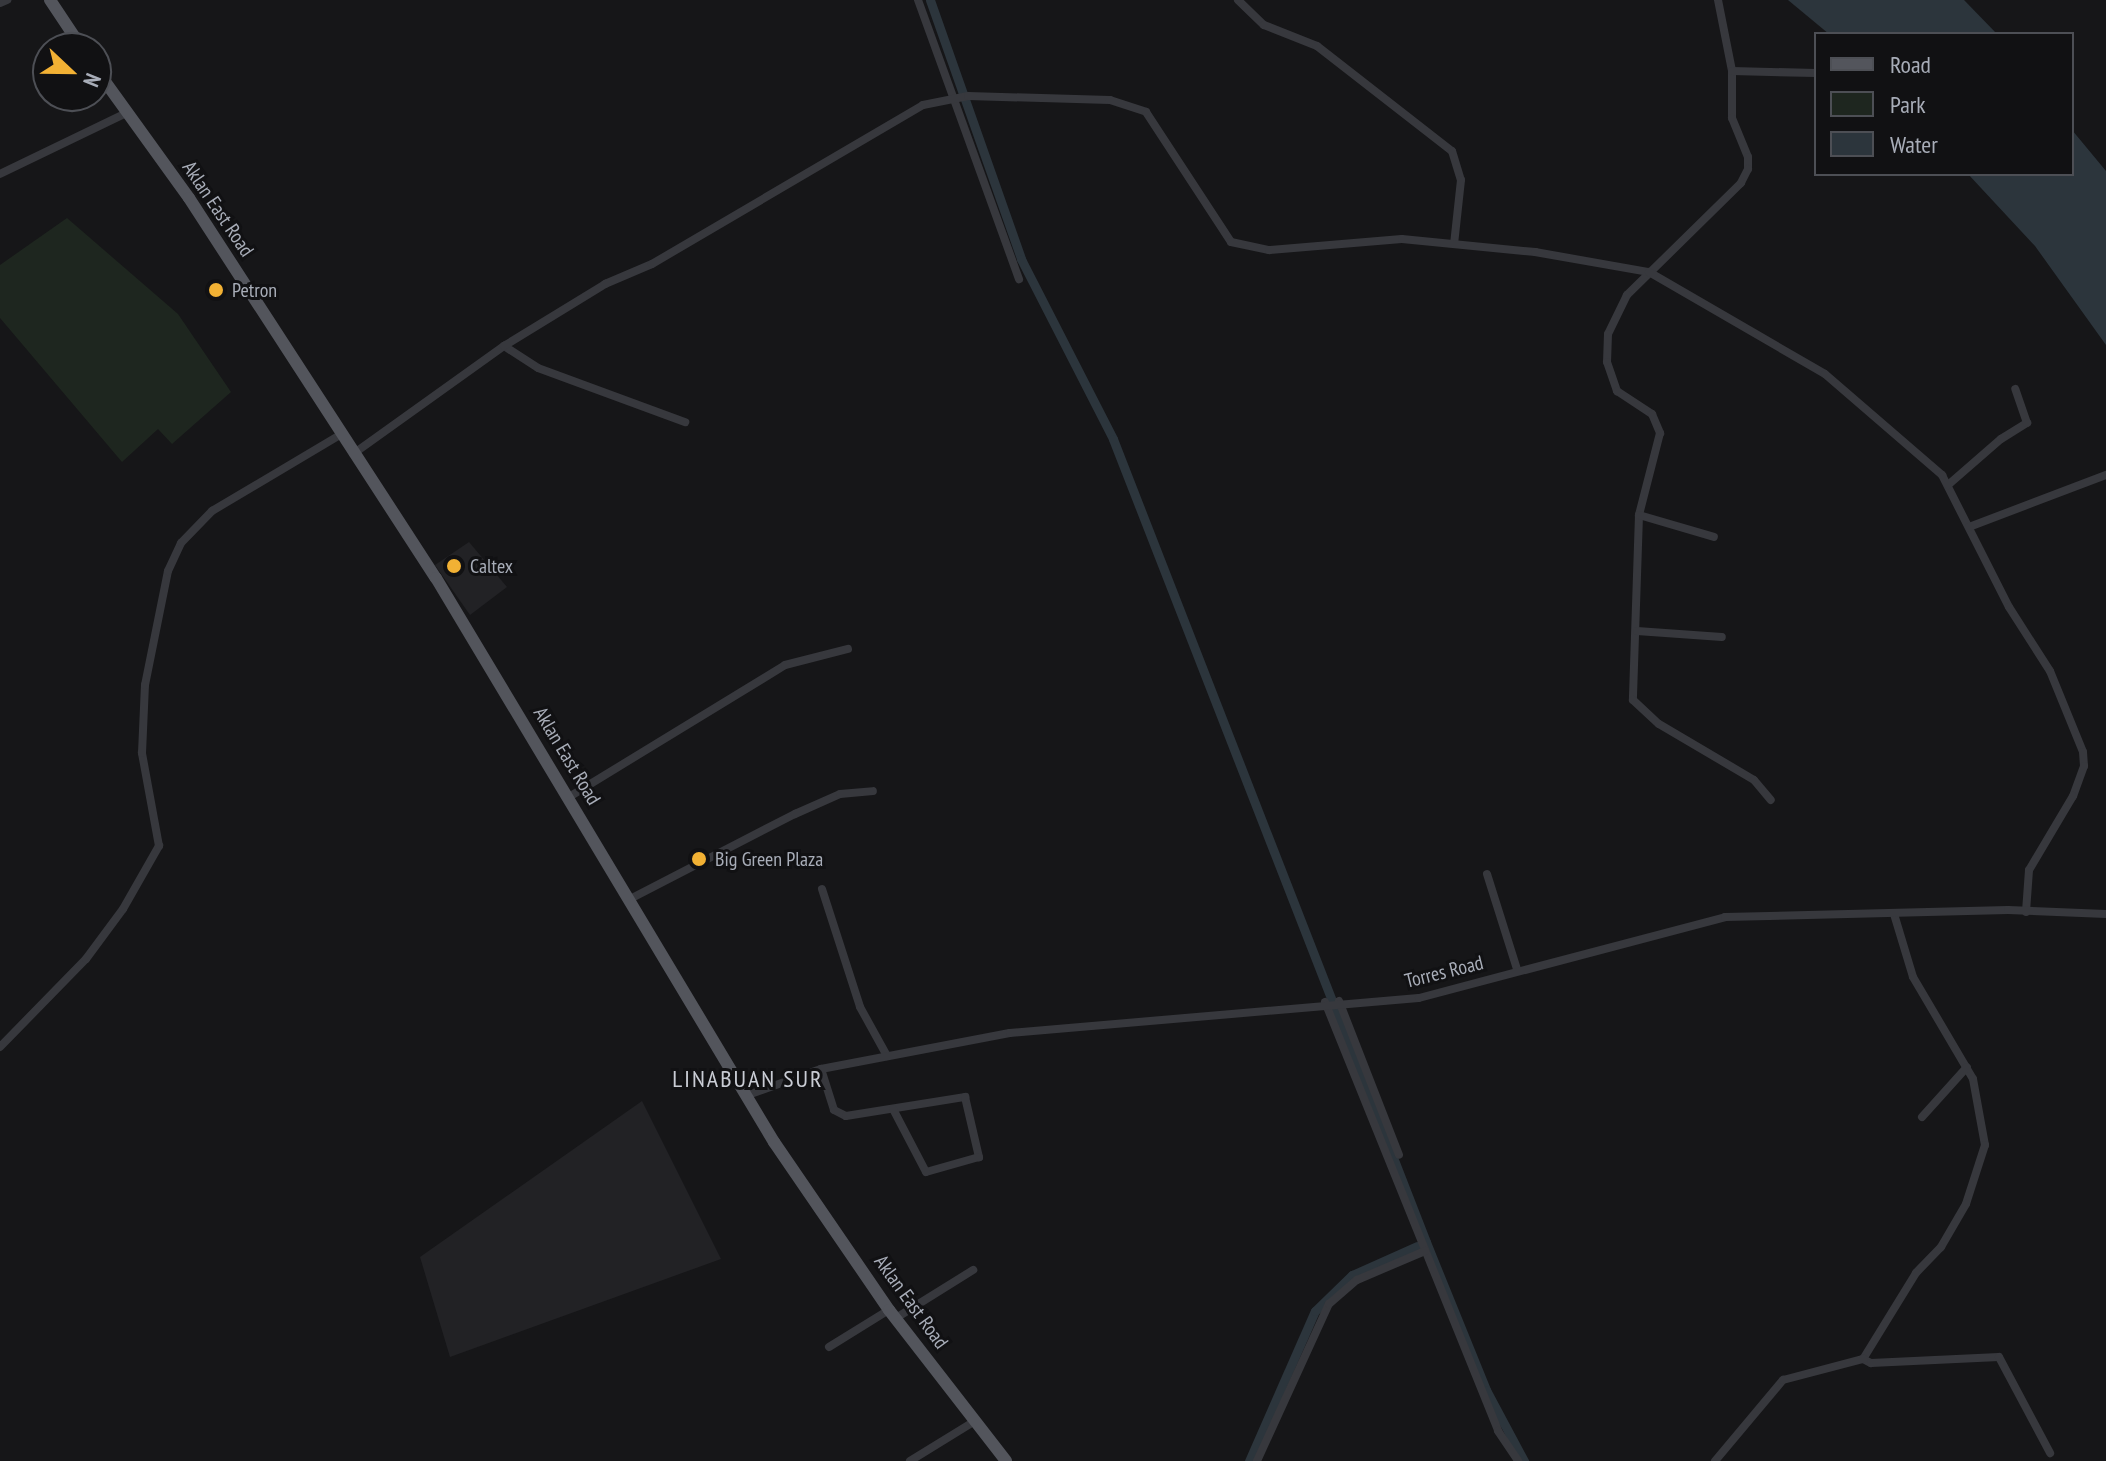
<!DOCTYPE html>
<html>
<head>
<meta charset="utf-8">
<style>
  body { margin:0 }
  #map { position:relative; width:2106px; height:1461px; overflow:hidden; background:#161618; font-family:"PT Sans Narrow",sans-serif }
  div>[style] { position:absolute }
  .built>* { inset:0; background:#222225 }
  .green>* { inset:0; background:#1e261f }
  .water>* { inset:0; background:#2c353c }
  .canal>* { height:9px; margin:-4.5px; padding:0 4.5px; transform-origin:4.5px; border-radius:4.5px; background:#2c353c }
  .street>* { height:8px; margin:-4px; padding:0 4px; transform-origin:4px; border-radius:4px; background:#37383d }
  .primary>* { height:12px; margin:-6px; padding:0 6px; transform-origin:6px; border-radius:6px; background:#53555c }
  .dots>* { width:22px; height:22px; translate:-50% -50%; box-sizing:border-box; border:4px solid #111113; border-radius:50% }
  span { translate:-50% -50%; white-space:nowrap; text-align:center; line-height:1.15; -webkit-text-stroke:6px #111113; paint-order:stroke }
  .street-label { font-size:20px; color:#a8adb8 }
  .poi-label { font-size:20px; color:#a8adb8 }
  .left { translate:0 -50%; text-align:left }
  .quarter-label { font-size:24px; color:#c9ccd4; letter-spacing:2px }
  .legend { position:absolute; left:1814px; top:32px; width:260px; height:144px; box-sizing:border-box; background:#111113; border:2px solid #4d4f55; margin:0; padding:10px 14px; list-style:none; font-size:24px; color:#a8adb8 }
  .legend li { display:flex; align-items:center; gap:16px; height:40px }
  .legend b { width:40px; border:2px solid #4d4f55 }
  .north { position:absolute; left:32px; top:32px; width:80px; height:80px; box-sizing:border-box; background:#111113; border:2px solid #4d4f55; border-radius:50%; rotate:112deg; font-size:22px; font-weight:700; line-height:32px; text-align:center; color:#a8adb8 }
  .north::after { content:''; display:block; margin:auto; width:28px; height:36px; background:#f2b134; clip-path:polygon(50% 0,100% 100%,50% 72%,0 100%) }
</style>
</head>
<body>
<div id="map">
  <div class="built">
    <div style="clip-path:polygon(469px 542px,507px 587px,470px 615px,435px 565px)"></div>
    <div style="clip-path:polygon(642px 1101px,721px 1259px,450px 1357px,420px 1257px)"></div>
  </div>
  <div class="green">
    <div style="clip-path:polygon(67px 218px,178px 314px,231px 392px,172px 444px,158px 429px,122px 462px,0 318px,0 265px)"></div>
  </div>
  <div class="water">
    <div style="clip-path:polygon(1788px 0,1964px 0,1997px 34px,1829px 34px)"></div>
    <div style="clip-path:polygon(2072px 130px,2106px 171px,2106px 345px,2035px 246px,1968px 174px,2072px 174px)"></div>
  </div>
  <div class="canal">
    <div style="left:930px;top:0;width:275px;rotate:70.6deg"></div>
    <div style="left:1021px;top:259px;width:202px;rotate:62.9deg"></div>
    <div style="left:1113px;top:439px;width:862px;rotate:68.7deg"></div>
    <div style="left:1426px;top:1242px;width:160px;rotate:67.9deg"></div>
    <div style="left:1486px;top:1390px;width:81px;rotate:61.8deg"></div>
    <div style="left:1249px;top:1461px;width:164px;rotate:-66.3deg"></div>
    <div style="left:1315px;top:1311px;width:52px;rotate:-44.2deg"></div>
    <div style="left:1352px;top:1275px;width:71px;rotate:-24deg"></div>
  </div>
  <div class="street">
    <div style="left:918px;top:0;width:297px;rotate:70.1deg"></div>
    <div style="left:1238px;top:0;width:36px;rotate:44deg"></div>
    <div style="left:1264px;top:25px;width:57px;rotate:21.6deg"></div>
    <div style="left:1317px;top:46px;width:171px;rotate:37.9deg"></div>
    <div style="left:1452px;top:151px;width:30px;rotate:73deg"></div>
    <div style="left:1461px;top:180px;width:64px;rotate:96.2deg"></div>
    <div style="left:1718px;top:0;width:72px;rotate:78.8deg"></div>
    <div style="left:1732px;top:71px;width:47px;rotate:90deg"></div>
    <div style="left:1732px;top:118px;width:42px;rotate:67.7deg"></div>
    <div style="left:1748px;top:157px;width:12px;rotate:90deg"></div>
    <div style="left:1748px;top:169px;width:16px;rotate:117deg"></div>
    <div style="left:1741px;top:183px;width:160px;rotate:135.5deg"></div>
    <div style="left:1627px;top:295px;width:43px;rotate:116deg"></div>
    <div style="left:1608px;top:334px;width:28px;rotate:92deg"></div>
    <div style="left:1607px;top:362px;width:31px;rotate:71deg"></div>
    <div style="left:1617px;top:391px;width:42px;rotate:33.3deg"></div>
    <div style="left:1652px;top:414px;width:21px;rotate:67deg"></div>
    <div style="left:1660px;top:433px;width:85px;rotate:104.4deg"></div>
    <div style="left:1639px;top:515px;width:185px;rotate:91.9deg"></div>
    <div style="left:1633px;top:700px;width:35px;rotate:43deg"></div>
    <div style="left:1659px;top:724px;width:110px;rotate:30.5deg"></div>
    <div style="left:1754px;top:780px;width:26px;rotate:50deg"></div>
    <div style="left:0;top:3px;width:8px;rotate:-23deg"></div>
    <div style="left:1732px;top:71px;width:84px;rotate:1.4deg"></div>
    <div style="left:0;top:174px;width:140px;rotate:-25.8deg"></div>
    <div style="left:504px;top:346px;width:40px;rotate:32.9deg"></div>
    <div style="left:538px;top:368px;width:157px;rotate:20.2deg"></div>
    <div style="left:353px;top:454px;width:186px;rotate:-35.6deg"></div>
    <div style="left:504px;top:346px;width:119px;rotate:-31.5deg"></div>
    <div style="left:605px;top:284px;width:51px;rotate:-23.1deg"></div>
    <div style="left:652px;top:264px;width:314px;rotate:-30.4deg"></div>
    <div style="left:923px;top:105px;width:46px;rotate:-11.3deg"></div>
    <div style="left:968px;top:96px;width:142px;rotate:1.6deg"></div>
    <div style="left:1110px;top:100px;width:38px;rotate:18deg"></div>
    <div style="left:1146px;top:112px;width:155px;rotate:56.8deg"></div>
    <div style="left:1231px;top:242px;width:39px;rotate:12deg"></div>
    <div style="left:1269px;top:250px;width:133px;rotate:-4.7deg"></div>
    <div style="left:1402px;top:239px;width:134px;rotate:5.6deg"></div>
    <div style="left:1535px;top:252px;width:116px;rotate:10deg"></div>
    <div style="left:1649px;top:272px;width:203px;rotate:30.1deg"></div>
    <div style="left:1825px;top:374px;width:155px;rotate:40.8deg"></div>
    <div style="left:1942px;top:475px;width:148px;rotate:63.1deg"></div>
    <div style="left:2009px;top:607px;width:76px;rotate:57.4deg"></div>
    <div style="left:2050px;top:671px;width:87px;rotate:67.8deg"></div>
    <div style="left:2083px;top:752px;width:14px;rotate:86deg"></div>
    <div style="left:2084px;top:766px;width:32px;rotate:110deg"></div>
    <div style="left:2073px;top:796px;width:86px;rotate:120.7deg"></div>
    <div style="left:2029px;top:870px;width:42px;rotate:94.1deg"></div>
    <div style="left:1948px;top:485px;width:70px;rotate:-41deg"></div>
    <div style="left:2001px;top:439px;width:31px;rotate:-32deg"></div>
    <div style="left:2027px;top:423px;width:36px;rotate:-109deg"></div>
    <div style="left:1639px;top:515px;width:78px;rotate:16.3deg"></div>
    <div style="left:1969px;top:527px;width:147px;rotate:-20.8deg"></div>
    <div style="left:1637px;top:631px;width:85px;rotate:4deg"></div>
    <div style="left:569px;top:797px;width:253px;rotate:-31.4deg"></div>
    <div style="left:785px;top:665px;width:65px;rotate:-14.3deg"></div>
    <div style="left:1487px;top:874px;width:100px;rotate:72.5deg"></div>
    <div style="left:822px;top:889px;width:124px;rotate:72.1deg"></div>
    <div style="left:860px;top:1007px;width:56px;rotate:61.1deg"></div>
    <div style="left:630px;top:899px;width:186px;rotate:-27.3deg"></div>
    <div style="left:795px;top:814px;width:49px;rotate:-24deg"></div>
    <div style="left:840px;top:794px;width:33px;rotate:-5deg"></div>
    <div style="left:1894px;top:914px;width:66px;rotate:73.2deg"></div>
    <div style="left:1913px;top:977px;width:118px;rotate:59.5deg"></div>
    <div style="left:1973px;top:1079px;width:67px;rotate:79.7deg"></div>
    <div style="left:1985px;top:1145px;width:62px;rotate:107.9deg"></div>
    <div style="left:1966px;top:1204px;width:50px;rotate:120.2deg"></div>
    <div style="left:1941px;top:1247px;width:36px;rotate:134deg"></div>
    <div style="left:1916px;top:1273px;width:101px;rotate:121.6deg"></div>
    <div style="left:1863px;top:1359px;width:9px;rotate:27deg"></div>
    <div style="left:1871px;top:1363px;width:128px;rotate:-2.7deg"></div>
    <div style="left:1999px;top:1357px;width:109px;rotate:62deg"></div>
    <div style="left:1339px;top:1001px;width:165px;rotate:68.7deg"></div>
    <div style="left:1325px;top:1002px;width:463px;rotate:68deg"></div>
    <div style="left:1498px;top:1431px;width:36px;rotate:56deg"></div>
    <div style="left:0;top:1047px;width:123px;rotate:-45.7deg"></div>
    <div style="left:86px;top:959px;width:62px;rotate:-53.5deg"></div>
    <div style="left:123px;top:909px;width:73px;rotate:-60.3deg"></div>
    <div style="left:159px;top:846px;width:95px;rotate:-100.4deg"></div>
    <div style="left:142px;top:753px;width:68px;rotate:-87.5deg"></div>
    <div style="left:145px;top:685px;width:116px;rotate:-78.6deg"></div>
    <div style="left:168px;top:571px;width:31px;rotate:-65deg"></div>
    <div style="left:181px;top:543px;width:45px;rotate:-45.9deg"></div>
    <div style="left:212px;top:511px;width:149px;rotate:-30.7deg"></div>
    <div style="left:821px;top:1069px;width:43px;rotate:72.4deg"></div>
    <div style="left:834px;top:1110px;width:13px;rotate:27deg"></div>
    <div style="left:846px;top:1116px;width:121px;rotate:-9.1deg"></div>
    <div style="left:965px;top:1097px;width:62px;rotate:76.9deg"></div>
    <div style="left:979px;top:1157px;width:55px;rotate:164.2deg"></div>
    <div style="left:926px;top:1172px;width:71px;rotate:-117.6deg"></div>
    <div style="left:745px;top:1096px;width:81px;rotate:-19.6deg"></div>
    <div style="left:821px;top:1069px;width:192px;rotate:-10.8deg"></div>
    <div style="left:1010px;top:1033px;width:410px;rotate:-4.9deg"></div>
    <div style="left:1419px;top:998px;width:317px;rotate:-14.8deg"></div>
    <div style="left:1725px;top:917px;width:283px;rotate:-1.4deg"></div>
    <div style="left:2008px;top:910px;width:98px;rotate:2.3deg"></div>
    <div style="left:1922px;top:1117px;width:67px;rotate:-48deg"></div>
    <div style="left:896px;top:1318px;width:91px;rotate:-31.9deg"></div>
    <div style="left:829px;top:1347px;width:70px;rotate:-31.7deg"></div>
    <div style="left:910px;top:1461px;width:76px;rotate:-31.6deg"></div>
    <div style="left:1257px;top:1461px;width:173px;rotate:-65.4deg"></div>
    <div style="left:1329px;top:1304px;width:37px;rotate:-41deg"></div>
    <div style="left:1357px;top:1280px;width:74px;rotate:-23.1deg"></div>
    <div style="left:1715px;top:1461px;width:106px;rotate:-50deg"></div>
    <div style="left:1783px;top:1380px;width:83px;rotate:-14.7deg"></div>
  </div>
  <div class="primary">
    <div style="left:50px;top:0;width:58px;rotate:56.3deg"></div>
    <div style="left:96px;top:69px;width:159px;rotate:54.2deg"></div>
    <div style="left:189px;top:198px;width:453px;rotate:57deg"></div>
    <div style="left:436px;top:578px;width:658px;rotate:59.07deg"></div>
    <div style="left:774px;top:1142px;width:204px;rotate:55.6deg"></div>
    <div style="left:889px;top:1310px;width:191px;rotate:52.2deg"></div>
  </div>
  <div class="dots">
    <div style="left:216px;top:290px;background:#f2b134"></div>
    <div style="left:454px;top:566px;background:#f2b134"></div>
    <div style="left:699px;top:859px;background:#f2b134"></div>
  </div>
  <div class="street-label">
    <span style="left:218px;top:209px;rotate:56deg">Aklan East Road</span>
    <span style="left:567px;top:756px;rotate:59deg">Aklan East Road</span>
    <span style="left:1444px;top:972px;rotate:-14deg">Torres Road</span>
    <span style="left:911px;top:1302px;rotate:54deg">Aklan East Road</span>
  </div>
  <div class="poi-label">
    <span class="left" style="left:232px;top:290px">Petron</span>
    <span class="left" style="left:470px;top:566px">Caltex</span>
    <span class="left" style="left:715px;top:859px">Big Green Plaza</span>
  </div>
  <div class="quarter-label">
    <span style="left:748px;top:1079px">LINABUAN SUR</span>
  </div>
  <ul class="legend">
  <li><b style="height:10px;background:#53555c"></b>Road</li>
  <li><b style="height:22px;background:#1e261f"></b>Park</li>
  <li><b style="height:22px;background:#2c353c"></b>Water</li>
  </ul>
  <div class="north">N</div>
</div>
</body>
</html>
